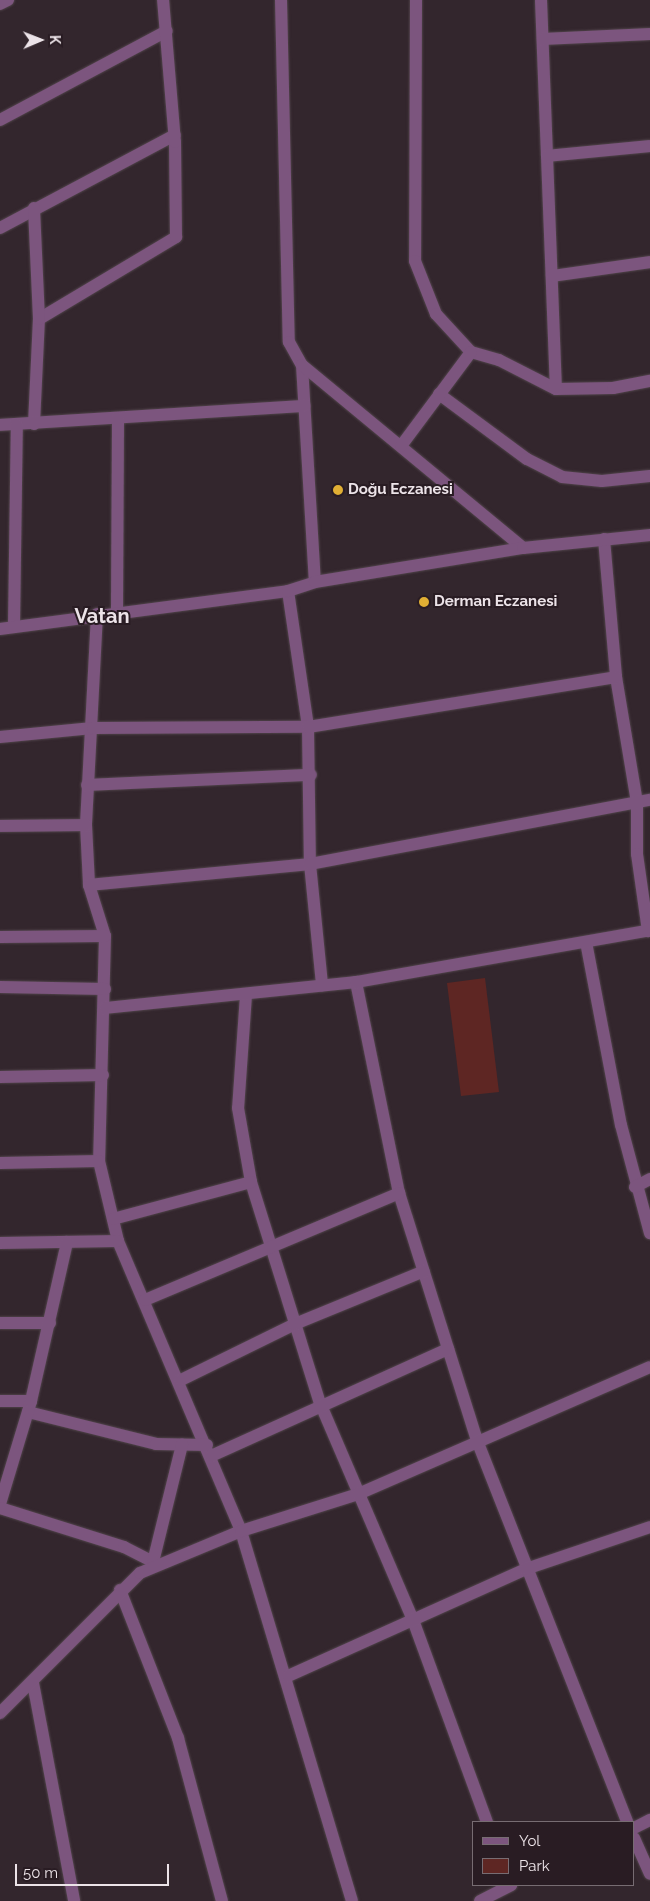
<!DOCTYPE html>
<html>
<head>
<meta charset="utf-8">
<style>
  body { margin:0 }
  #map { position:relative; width:650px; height:1901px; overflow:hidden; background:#33262d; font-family:Raleway,sans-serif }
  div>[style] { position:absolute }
  .green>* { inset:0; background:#5e2623 }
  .roads { filter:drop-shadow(0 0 1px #51444b) drop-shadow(0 0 1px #51444b) }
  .minor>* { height:12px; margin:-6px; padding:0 6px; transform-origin:6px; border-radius:6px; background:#7c557e }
  .tertiary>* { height:12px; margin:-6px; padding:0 6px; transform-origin:6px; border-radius:6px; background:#7c557e }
  .dots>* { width:14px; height:14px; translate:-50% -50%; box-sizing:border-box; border:2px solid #291c23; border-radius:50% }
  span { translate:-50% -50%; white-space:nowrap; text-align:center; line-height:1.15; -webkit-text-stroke:4px #291c23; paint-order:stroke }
  .poi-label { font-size:15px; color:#ece3e8; font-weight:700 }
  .left { translate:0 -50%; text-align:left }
  .district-label { font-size:20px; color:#ece3e8; font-weight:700 }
  .legend { position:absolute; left:472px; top:1821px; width:162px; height:65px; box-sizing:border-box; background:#291c23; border:1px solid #776c72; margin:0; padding:6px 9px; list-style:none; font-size:15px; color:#ece3e8 }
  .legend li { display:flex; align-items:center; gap:10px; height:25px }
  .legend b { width:25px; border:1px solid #776c72 }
  .north { position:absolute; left:15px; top:15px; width:50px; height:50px; -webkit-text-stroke:4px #291c23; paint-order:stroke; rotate:89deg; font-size:14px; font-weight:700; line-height:20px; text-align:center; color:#ece3e8 }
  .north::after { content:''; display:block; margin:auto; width:18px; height:22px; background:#ece3e8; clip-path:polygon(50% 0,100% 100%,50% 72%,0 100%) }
  .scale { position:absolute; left:15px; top:1864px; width:154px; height:22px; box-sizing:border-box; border:2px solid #ece3e8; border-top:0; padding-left:6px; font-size:15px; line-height:18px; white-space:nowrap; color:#ece3e8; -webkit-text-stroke:4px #291c23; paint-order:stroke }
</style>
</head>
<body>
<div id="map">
  <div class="green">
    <div style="clip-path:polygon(485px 978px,499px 1092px,461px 1096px,447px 983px)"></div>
  </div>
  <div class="roads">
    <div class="minor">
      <div style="left:281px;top:0;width:342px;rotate:88.7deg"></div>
      <div style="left:289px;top:342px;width:26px;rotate:61deg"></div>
      <div style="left:302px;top:365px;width:217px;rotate:86.6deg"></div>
      <div style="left:416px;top:0;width:261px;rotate:90.2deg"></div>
      <div style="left:415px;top:261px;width:57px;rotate:68.4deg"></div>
      <div style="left:436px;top:314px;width:52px;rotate:47.4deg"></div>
      <div style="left:471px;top:352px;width:29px;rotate:16deg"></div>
      <div style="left:499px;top:360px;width:64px;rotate:27deg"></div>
      <div style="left:556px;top:389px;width:57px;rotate:-1deg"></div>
      <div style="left:613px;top:388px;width:38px;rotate:-11deg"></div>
      <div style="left:541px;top:0;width:389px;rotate:87.8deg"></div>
      <div style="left:543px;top:39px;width:107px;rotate:-2.7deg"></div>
      <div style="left:0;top:120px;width:189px;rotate:-28.1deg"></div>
      <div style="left:547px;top:156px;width:103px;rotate:-5.5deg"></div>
      <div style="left:0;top:228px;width:198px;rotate:-28deg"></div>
      <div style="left:552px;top:276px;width:99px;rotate:-8.1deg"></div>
      <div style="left:39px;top:319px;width:160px;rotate:-30.9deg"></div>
      <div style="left:176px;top:237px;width:95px;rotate:-90.6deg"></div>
      <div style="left:175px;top:142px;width:143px;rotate:-94.8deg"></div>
      <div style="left:302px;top:365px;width:287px;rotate:39.6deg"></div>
      <div style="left:439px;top:394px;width:109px;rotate:36.5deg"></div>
      <div style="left:527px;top:459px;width:39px;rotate:27deg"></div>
      <div style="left:562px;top:477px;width:40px;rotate:5.7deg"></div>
      <div style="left:602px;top:481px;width:48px;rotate:-5.9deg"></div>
      <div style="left:34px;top:424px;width:105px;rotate:-87.3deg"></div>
      <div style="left:39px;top:319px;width:111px;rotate:-92.6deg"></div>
      <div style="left:0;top:425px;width:305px;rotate:-3.6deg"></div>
      <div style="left:401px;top:446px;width:117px;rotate:-53.3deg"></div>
      <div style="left:604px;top:539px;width:139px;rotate:85deg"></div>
      <div style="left:616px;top:677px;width:127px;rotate:80.5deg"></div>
      <div style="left:637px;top:802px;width:52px;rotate:90deg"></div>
      <div style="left:637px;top:854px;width:78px;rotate:81.9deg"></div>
      <div style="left:288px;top:591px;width:137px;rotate:81.6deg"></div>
      <div style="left:308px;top:727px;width:137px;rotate:89.2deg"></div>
      <div style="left:310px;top:864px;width:122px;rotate:84.3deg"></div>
      <div style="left:117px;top:611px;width:193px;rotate:-89.7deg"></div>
      <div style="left:97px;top:614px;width:211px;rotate:93deg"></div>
      <div style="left:86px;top:825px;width:60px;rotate:87.1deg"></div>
      <div style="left:89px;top:885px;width:53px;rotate:72.6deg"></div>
      <div style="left:105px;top:936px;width:225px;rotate:91.5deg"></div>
      <div style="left:99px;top:1161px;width:82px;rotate:76.6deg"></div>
      <div style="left:118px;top:1241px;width:315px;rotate:67deg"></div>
      <div style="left:241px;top:1531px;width:386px;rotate:73.3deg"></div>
      <div style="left:14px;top:627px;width:203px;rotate:-89.2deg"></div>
      <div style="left:0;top:629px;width:290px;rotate:-7.5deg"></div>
      <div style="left:288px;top:591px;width:28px;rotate:-18deg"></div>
      <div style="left:315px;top:582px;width:211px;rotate:-9.3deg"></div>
      <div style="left:523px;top:548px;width:128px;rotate:-5.8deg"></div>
      <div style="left:0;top:737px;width:93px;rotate:-5.5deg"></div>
      <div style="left:93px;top:728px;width:215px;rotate:-0.3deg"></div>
      <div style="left:308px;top:727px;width:312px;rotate:-9.2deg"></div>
      <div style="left:87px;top:785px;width:224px;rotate:-2.6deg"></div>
      <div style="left:0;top:826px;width:86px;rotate:-0.7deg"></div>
      <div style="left:89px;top:885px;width:222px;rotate:-5.4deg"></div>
      <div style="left:310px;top:864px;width:346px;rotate:-10.7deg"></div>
      <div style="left:0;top:937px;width:105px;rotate:-0.5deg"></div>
      <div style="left:586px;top:942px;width:186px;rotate:79.2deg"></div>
      <div style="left:621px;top:1125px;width:112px;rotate:75deg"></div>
      <div style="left:356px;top:982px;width:215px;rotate:78.5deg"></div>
      <div style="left:399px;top:1193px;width:262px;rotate:72.5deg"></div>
      <div style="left:478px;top:1443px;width:407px;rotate:68.5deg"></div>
      <div style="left:0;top:987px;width:105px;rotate:1.1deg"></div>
      <div style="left:246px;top:995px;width:113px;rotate:94deg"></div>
      <div style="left:238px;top:1108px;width:75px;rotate:80deg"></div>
      <div style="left:251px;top:1182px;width:232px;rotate:72.7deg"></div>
      <div style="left:320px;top:1403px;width:236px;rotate:66.8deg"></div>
      <div style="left:413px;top:1620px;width:215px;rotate:69.9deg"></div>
      <div style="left:105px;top:1008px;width:252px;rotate:-5.9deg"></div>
      <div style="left:356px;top:982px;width:299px;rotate:-10deg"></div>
      <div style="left:0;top:1077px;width:103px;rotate:-1.1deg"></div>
      <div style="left:0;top:1163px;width:99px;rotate:-1.2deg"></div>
      <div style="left:635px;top:1187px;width:17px;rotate:-28deg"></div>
      <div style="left:113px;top:1219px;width:143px;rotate:-15deg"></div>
      <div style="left:0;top:1243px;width:118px;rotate:-1deg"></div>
      <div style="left:145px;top:1300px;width:276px;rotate:-22.8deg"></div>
      <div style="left:0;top:1323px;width:50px"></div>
      <div style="left:181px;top:1380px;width:127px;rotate:-26.2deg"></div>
      <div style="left:295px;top:1324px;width:139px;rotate:-22.3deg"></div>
      <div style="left:0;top:1401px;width:31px"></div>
      <div style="left:28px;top:1412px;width:132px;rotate:14deg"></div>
      <div style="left:156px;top:1444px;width:51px;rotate:1.1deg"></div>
      <div style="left:211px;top:1456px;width:260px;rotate:-24.3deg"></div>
      <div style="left:0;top:1504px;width:108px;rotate:-73.2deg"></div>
      <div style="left:31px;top:1401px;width:163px;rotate:-77.2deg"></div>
      <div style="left:0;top:1508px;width:130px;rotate:17.5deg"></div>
      <div style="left:124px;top:1547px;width:38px;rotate:27deg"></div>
      <div style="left:153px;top:1562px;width:121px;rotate:-76.1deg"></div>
      <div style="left:120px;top:1590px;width:159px;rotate:68.6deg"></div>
      <div style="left:178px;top:1738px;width:169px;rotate:74.9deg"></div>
      <div style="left:288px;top:1676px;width:261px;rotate:-24.2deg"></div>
      <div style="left:526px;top:1569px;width:131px;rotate:-18.7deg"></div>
      <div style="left:33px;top:1683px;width:222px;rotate:79.3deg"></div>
      <div style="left:0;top:1713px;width:198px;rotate:-45deg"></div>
      <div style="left:140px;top:1573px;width:109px;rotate:-22.6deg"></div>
      <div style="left:241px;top:1531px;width:123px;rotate:-17.5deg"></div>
      <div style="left:358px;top:1494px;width:318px;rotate:-23.5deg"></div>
      <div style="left:634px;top:1828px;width:18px;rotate:-27deg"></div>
      <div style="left:634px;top:1838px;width:39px;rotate:66deg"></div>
      <div style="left:480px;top:1901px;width:35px;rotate:-27deg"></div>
    </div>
    <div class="tertiary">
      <div style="left:0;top:4px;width:9px;rotate:-27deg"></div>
    </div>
  </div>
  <div class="dots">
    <div style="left:338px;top:490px;background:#e1af34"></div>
    <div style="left:424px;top:602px;background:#e1af34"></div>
  </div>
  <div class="poi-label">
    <span class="left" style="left:348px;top:490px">Doğu Eczanesi</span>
    <span class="left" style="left:434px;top:602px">Derman Eczanesi</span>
  </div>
  <div class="district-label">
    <span style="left:102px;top:616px">Vatan</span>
  </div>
  <ul class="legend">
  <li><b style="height:6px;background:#7c557e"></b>Yol</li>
  <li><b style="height:14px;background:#5e2623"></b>Park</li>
  </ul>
  <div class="north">K</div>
  <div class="scale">50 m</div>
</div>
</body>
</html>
